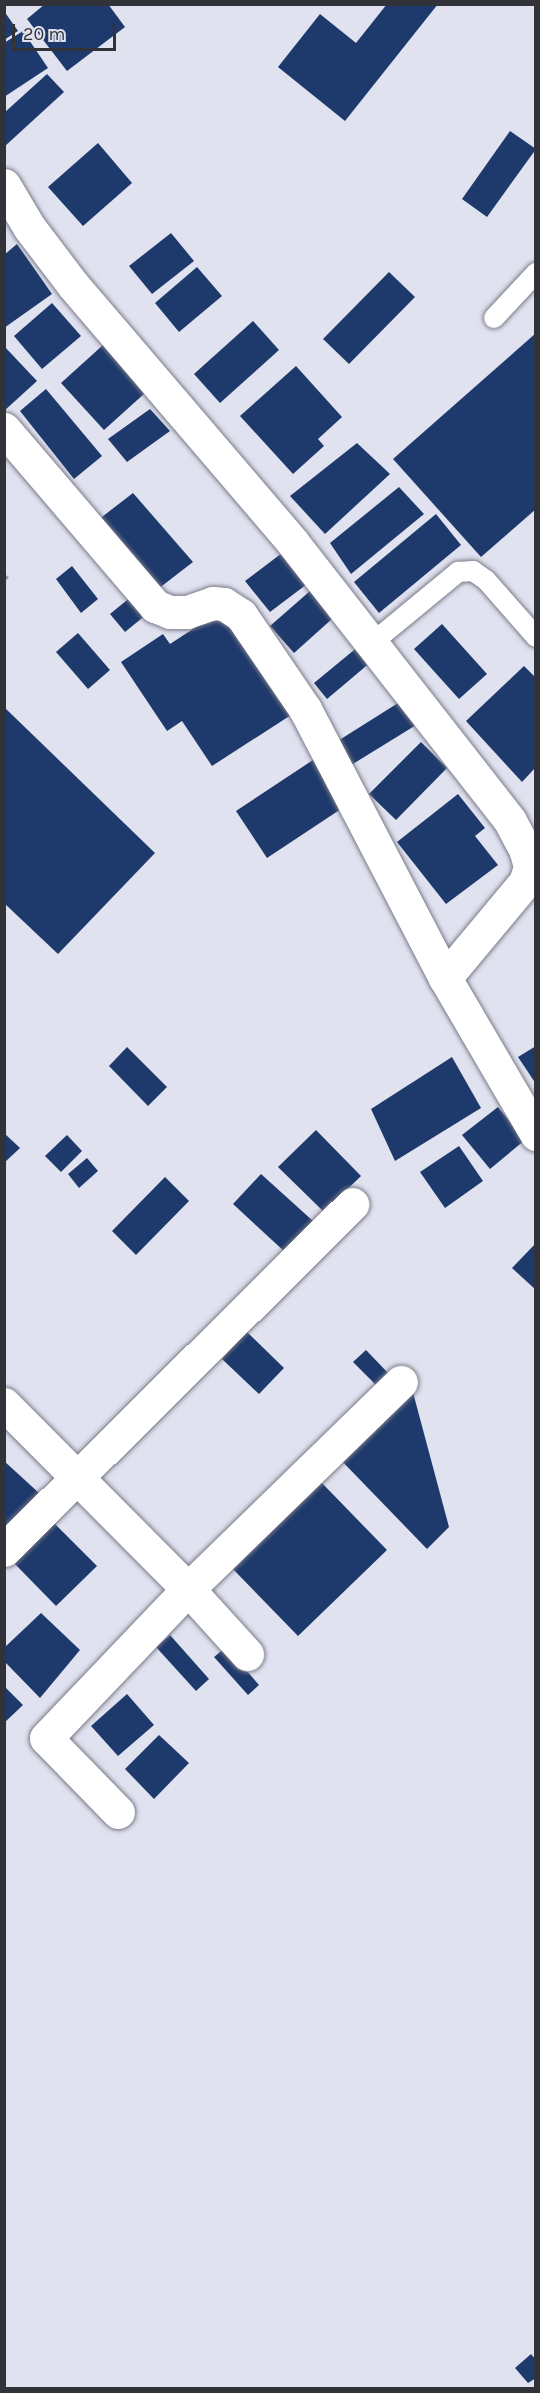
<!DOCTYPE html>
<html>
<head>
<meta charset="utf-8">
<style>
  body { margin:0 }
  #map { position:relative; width:540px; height:2393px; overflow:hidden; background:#e0e2f0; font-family:Karla,sans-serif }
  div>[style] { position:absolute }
  .building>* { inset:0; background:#1e396b }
  .path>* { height:4px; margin-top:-2px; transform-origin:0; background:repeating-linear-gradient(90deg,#9a9ba6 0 4.5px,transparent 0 7.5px) }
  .roads { filter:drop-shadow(0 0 2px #7a7b88) drop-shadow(0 0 2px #7a7b88) }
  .lane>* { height:20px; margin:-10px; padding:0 10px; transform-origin:10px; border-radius:10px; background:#fff }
  .street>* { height:33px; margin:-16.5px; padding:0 16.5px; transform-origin:16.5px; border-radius:16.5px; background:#fff }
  span { translate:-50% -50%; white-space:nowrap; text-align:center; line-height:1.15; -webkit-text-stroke:6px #e0e2f0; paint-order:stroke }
  .frame { position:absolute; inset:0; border:6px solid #323339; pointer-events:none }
  .scale { position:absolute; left:12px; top:24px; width:104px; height:27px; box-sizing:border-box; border:3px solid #323339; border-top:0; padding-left:8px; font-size:18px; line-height:21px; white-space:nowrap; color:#323339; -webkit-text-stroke:4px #e0e2f0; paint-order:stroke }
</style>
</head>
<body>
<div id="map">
  <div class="building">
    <div style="clip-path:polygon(45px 4px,108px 4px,125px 27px,67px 71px,27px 19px)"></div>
    <div style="clip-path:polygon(387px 4px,438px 4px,345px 121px,278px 67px,320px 14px,356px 43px)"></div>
    <div style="clip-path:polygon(4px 11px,18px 31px,4px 40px)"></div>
    <div style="clip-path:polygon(23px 31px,48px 68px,4px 97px,4px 43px)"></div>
    <div style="clip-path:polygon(47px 74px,64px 92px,4px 147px,4px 113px)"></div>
    <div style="clip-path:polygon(510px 131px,536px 149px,487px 217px,462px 199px)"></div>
    <div style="clip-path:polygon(98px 143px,132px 183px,83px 226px,48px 187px)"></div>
    <div style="clip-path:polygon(171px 233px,194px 261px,152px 294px,129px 266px)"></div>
    <div style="clip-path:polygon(17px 244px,52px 294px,4px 328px,4px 255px)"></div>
    <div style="clip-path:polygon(197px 267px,222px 296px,179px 332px,155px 303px)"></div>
    <div style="clip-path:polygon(389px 272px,415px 297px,349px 364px,323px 339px)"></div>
    <div style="clip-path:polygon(52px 303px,81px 336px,42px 369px,14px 336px)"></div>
    <div style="clip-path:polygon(253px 321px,279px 350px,220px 403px,194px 374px)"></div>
    <div style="clip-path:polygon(536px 333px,536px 509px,481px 557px,393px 459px)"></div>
    <div style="clip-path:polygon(113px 336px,155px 384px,104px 430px,61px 383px)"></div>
    <div style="clip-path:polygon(4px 346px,37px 381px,4px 411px)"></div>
    <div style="clip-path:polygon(296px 366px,342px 417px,318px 439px,324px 446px,293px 474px,240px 416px)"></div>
    <div style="clip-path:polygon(46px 389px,102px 456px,74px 479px,20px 411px)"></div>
    <div style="clip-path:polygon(150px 409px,170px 431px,127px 462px,108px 439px)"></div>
    <div style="clip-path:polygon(357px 443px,390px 474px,325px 534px,290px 496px)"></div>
    <div style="clip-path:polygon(399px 487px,424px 514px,351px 574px,330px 543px)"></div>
    <div style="clip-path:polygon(133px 493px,193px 562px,158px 589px,98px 520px)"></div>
    <div style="clip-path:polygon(436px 514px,461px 545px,379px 613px,354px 582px)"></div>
    <div style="clip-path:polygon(286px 550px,311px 581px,270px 612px,245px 581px)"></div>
    <div style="clip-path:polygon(72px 566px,98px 599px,81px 613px,56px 579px)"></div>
    <div style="clip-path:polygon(318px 584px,342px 610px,294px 653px,270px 626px)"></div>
    <div style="clip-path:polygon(132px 596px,147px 614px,125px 632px,110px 614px)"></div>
    <div style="clip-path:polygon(222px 610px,291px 715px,212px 766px,182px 721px,167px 731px,121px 662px,163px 634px,170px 644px)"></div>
    <div style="clip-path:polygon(442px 624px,487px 674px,459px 699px,414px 649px)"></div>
    <div style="clip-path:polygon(78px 633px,110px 670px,88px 689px,56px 652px)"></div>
    <div style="clip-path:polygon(365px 641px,378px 656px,327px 699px,314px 683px)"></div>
    <div style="clip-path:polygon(524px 666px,536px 678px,536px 767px,522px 782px,466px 721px)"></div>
    <div style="clip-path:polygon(406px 698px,421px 722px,348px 767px,333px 744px)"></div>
    <div style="clip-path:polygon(4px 707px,155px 853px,58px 954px,4px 903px)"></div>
    <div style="clip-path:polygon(421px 742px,447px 768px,396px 820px,369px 794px)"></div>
    <div style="clip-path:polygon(313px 760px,344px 807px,267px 858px,236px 811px)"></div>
    <div style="clip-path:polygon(458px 794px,485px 828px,475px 836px,498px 865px,446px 904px,397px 842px)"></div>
    <div style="clip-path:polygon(536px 1046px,536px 1084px,518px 1057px)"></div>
    <div style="clip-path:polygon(127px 1047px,167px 1087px,148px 1106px,109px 1066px)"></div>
    <div style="clip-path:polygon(452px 1057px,481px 1108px,395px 1161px,371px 1109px)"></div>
    <div style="clip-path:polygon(498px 1107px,525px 1140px,490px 1169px,462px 1135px)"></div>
    <div style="clip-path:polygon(316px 1130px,361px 1176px,324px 1212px,278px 1167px)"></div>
    <div style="clip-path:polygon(4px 1133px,20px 1148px,4px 1163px)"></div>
    <div style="clip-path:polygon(67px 1135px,82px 1151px,61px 1172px,45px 1156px)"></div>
    <div style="clip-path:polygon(459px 1146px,483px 1181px,445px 1208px,420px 1172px)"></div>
    <div style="clip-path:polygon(87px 1158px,98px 1171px,79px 1188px,68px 1174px)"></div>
    <div style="clip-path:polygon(261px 1174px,313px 1221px,285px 1252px,233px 1204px)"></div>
    <div style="clip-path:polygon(165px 1177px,189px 1201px,136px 1255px,112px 1231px)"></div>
    <div style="clip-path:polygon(536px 1243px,536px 1290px,512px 1268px)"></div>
    <div style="clip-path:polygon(247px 1332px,284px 1368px,259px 1394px,222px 1359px)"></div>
    <div style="clip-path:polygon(366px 1350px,389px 1374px,377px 1386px,353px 1362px)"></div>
    <div style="clip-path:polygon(411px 1385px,449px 1527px,427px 1549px,337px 1456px)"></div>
    <div style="clip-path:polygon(4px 1461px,39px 1493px,6px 1527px,4px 1525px)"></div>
    <div style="clip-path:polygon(318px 1479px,387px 1550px,298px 1636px,229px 1565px)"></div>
    <div style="clip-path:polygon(53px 1522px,97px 1566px,56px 1606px,13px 1562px)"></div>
    <div style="clip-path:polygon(41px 1613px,80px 1650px,40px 1698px,4px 1661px,4px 1648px)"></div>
    <div style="clip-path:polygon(170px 1635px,209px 1679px,196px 1691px,156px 1647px)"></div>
    <div style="clip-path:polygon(226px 1647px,259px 1685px,248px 1695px,214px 1657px)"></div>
    <div style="clip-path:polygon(4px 1686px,23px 1705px,4px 1723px)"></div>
    <div style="clip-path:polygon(127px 1694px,154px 1725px,118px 1756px,91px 1726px)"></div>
    <div style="clip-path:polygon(159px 1735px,189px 1763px,154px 1799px,125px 1769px)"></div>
    <div style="clip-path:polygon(531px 2354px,536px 2360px,536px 2378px,528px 2383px,515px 2368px)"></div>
  </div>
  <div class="path">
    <div style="left:4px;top:576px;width:5px;rotate:37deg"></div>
  </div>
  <div class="roads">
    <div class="lane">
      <div style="left:494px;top:318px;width:62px;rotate:-47deg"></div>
      <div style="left:372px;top:643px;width:112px;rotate:-39.5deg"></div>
      <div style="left:458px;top:572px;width:15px;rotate:-4deg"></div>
      <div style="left:473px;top:571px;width:16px;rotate:35deg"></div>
      <div style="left:486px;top:580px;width:76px;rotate:48.7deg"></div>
    </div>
    <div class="street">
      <div style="left:4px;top:185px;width:49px;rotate:59.2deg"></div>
      <div style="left:29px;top:227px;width:73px;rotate:52.8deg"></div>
      <div style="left:73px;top:285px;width:339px;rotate:49.5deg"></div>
      <div style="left:293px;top:543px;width:353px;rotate:52deg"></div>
      <div style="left:510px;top:821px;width:32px;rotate:62deg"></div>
      <div style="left:525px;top:849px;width:19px;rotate:74deg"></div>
      <div style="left:530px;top:867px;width:16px;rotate:108deg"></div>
      <div style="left:525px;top:882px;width:125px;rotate:129.8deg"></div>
      <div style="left:4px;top:429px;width:233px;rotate:49.5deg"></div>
      <div style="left:155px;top:606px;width:16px;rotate:22deg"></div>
      <div style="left:170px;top:612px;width:17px"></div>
      <div style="left:187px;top:612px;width:28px;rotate:-19deg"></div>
      <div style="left:213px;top:603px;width:11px;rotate:5deg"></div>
      <div style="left:224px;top:604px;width:20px;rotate:33deg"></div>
      <div style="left:241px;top:615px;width:114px;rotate:55.8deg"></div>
      <div style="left:305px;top:709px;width:303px;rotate:62.5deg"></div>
      <div style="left:445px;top:978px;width:181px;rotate:59.7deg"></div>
      <div style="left:4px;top:1404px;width:261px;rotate:45.2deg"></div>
      <div style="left:188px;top:1589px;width:88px;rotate:47.8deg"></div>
      <div style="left:4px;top:1550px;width:491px;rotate:-44.8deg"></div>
      <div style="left:118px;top:1812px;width:103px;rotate:-134.2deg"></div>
      <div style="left:46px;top:1738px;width:206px;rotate:-46.4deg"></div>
      <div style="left:188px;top:1589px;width:297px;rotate:-44.2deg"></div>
    </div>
  </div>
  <div class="frame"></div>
  <div class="scale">20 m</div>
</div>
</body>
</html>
